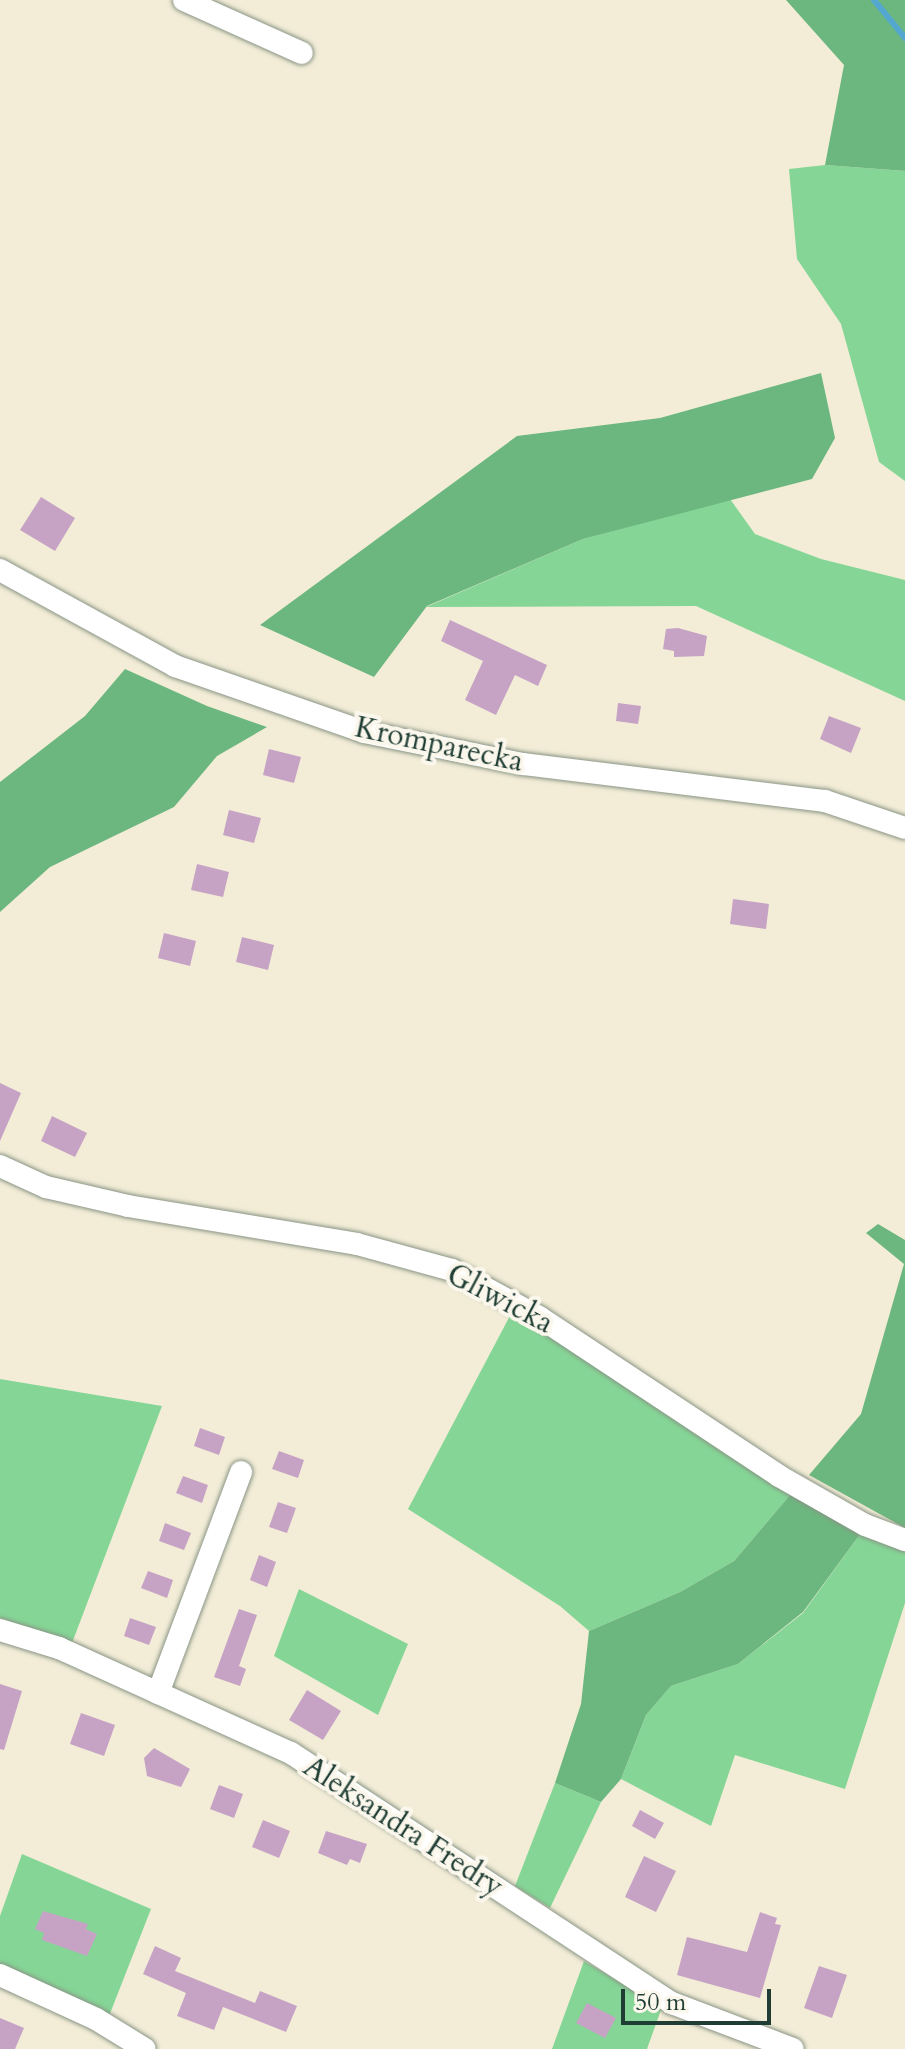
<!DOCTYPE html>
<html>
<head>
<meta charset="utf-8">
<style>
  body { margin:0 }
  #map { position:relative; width:905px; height:2049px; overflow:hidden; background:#f3edd7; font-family:Cardo,serif }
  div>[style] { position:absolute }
  .green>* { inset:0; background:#85d696 }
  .forest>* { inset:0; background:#6cb77f }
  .stream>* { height:6px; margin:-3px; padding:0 3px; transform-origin:3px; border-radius:3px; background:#54a8d0 }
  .building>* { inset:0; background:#c6a3c5 }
  .roads { filter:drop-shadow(0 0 2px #899586) drop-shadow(0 0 2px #899586) }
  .street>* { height:22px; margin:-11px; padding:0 11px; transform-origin:11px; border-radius:11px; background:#fff }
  span { translate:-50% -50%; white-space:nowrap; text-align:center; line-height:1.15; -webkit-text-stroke:8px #fbf7ec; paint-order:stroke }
  .street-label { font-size:30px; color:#1f3d34 }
  .scale { position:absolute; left:621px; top:1989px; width:150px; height:36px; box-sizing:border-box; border:4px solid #1f3d34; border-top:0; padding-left:10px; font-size:24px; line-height:28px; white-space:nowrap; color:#1f3d34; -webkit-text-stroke:6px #fbf7ec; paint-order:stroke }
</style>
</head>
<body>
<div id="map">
  <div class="green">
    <div style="clip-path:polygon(825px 165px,905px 171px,905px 481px,879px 462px,841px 324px,797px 259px,789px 169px)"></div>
    <div style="clip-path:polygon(730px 499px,755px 534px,821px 559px,905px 580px,905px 701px,696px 606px,426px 607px,583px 539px)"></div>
    <div style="clip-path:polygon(513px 1310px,790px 1495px,734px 1561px,680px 1592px,589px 1631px,560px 1606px,408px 1509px)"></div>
    <div style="clip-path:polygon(0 1379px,162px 1406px,72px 1643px,0 1618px)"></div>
    <div style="clip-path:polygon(861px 1533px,905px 1549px,905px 1603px,845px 1789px,735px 1755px,711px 1826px,621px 1779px,646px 1715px,671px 1686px,738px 1664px,803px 1613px)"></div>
    <div style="clip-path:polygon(299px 1589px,408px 1644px,378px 1715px,274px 1656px)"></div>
    <div style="clip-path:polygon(555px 1783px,601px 1802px,550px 1908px,515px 1886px)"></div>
    <div style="clip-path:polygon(22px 1854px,151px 1909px,109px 2016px,0 1965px,0 1916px)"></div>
    <div style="clip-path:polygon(584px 1961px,662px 2007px,647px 2049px,552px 2049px)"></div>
  </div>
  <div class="forest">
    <div style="clip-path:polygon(786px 0,905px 0,905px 171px,825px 165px,844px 65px)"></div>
    <div style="clip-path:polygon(821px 373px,835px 438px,812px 479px,583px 539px,427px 606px,374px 677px,260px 625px,517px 436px,660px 418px)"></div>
    <div style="clip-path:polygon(125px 669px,207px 706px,267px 727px,217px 756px,174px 807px,50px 867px,0 912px,0 782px,85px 716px)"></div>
    <div style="clip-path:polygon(878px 1224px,905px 1240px,905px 1528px,809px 1475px,861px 1414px,904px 1264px,866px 1233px)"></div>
    <div style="clip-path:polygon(790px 1495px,861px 1533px,803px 1612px,738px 1664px,671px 1686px,646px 1715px,621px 1779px,601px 1802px,555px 1783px,581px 1704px,589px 1631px,680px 1592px,734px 1561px)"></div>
  </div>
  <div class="stream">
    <div style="left:874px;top:0;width:49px;rotate:50.8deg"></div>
  </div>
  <div class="building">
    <div style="clip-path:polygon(41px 497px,75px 518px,55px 551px,20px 530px)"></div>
    <div style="clip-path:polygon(450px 620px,547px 665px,538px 686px,515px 675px,496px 715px,465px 700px,483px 661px,441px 641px)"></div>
    <div style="clip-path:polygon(678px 628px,707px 636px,704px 656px,674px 657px,674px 651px,663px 649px,666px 629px)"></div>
    <div style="clip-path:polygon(618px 703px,641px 706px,638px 724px,616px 721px)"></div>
    <div style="clip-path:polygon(829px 716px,861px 728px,851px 753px,820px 739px)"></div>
    <div style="clip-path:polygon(269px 749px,301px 757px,294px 783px,263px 775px)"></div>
    <div style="clip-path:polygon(229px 810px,261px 818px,254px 843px,223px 835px)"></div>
    <div style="clip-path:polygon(197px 864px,229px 872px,223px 897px,191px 890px)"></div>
    <div style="clip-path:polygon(733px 899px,769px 904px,766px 929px,730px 924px)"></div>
    <div style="clip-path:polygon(164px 933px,196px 941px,190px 966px,158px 958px)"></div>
    <div style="clip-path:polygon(242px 937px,274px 945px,268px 970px,236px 962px)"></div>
    <div style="clip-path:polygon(0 1083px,21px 1093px,0 1141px)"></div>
    <div style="clip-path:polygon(52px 1116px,87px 1133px,75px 1157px,41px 1141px)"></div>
    <div style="clip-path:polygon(200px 1428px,225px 1437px,219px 1455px,194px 1446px)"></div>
    <div style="clip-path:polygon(279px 1451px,304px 1460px,298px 1478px,272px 1469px)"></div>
    <div style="clip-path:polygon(183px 1476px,208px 1485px,202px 1503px,176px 1493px)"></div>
    <div style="clip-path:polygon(278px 1502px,296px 1508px,287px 1533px,269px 1527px)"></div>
    <div style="clip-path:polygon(165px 1523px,191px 1533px,184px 1550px,159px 1541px)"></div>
    <div style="clip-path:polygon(259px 1555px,276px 1562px,267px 1587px,250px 1580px)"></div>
    <div style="clip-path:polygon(148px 1571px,173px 1580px,167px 1598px,141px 1588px)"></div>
    <div style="clip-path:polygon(239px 1609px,257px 1615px,239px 1666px,246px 1669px,240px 1686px,214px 1677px)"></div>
    <div style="clip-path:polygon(130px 1618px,156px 1627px,149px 1645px,124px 1636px)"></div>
    <div style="clip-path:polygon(0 1684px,22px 1691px,4px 1750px,0 1749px)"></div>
    <div style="clip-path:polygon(307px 1690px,341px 1711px,323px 1740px,289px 1720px)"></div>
    <div style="clip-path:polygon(81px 1713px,115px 1725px,104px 1756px,70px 1744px)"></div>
    <div style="clip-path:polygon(154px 1748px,190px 1769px,181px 1787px,147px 1776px,144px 1758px)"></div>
    <div style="clip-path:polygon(219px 1785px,243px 1794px,234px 1818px,210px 1809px)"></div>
    <div style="clip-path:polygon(640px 1810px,664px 1823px,655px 1839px,632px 1826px)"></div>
    <div style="clip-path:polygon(263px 1820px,290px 1831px,279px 1858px,252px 1847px)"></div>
    <div style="clip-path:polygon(326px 1831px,367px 1844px,360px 1863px,350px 1859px,347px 1865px,318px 1853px)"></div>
    <div style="clip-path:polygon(644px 1856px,676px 1871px,656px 1912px,625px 1897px)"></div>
    <div style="clip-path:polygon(43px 1911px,88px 1924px,86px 1929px,97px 1934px,87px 1956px,42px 1940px,44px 1933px,35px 1929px)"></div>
    <div style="clip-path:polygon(760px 1912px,777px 1918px,775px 1924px,781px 1925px,760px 1998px,677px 1975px,687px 1937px,747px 1952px)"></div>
    <div style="clip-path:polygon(155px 1946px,181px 1958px,175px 1971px,255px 2003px,260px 1991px,297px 2006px,286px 2032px,223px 2007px,214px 2030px,177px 2016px,186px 1993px,143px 1974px)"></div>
    <div style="clip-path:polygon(819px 1966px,847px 1975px,832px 2018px,804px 2008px)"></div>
    <div style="clip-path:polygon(587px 2003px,616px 2018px,605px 2038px,576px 2023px)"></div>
    <div style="clip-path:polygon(0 2018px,24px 2028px,15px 2049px,0 2049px)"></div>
  </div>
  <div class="roads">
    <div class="street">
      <div style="left:184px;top:0;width:129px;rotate:24.2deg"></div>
      <div style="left:0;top:570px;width:200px;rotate:28.7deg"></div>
      <div style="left:175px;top:666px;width:200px;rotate:19.2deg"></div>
      <div style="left:364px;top:732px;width:162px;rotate:11.4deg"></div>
      <div style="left:523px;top:764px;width:304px;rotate:7deg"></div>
      <div style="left:825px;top:801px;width:84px;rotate:18.6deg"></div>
      <div style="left:0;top:1166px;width:51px;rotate:24.5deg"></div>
      <div style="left:46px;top:1187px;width:84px;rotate:13deg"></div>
      <div style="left:128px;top:1206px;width:232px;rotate:9.4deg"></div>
      <div style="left:357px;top:1244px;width:98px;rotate:15.3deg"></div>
      <div style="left:452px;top:1270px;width:99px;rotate:28.4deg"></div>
      <div style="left:539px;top:1317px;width:288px;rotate:33.5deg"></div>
      <div style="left:779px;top:1476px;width:99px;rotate:29.7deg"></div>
      <div style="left:865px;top:1525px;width:43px;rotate:20.6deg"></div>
      <div style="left:0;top:1630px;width:62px;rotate:17deg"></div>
      <div style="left:59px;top:1648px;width:255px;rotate:24.4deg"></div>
      <div style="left:291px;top:1753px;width:456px;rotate:33.3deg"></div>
      <div style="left:672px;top:2003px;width:129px;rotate:20.8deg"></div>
      <div style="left:158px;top:1693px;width:236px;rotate:-69.4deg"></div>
      <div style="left:0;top:1975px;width:106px;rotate:24.6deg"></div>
      <div style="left:96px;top:2019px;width:57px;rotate:31.5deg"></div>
    </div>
  </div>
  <div class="street-label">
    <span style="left:439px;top:745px;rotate:12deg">Kromparecka</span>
    <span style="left:500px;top:1299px;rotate:28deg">Gliwicka</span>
    <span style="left:403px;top:1827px;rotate:33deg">Aleksandra Fredry</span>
  </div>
  <div class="scale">50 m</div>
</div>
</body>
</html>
